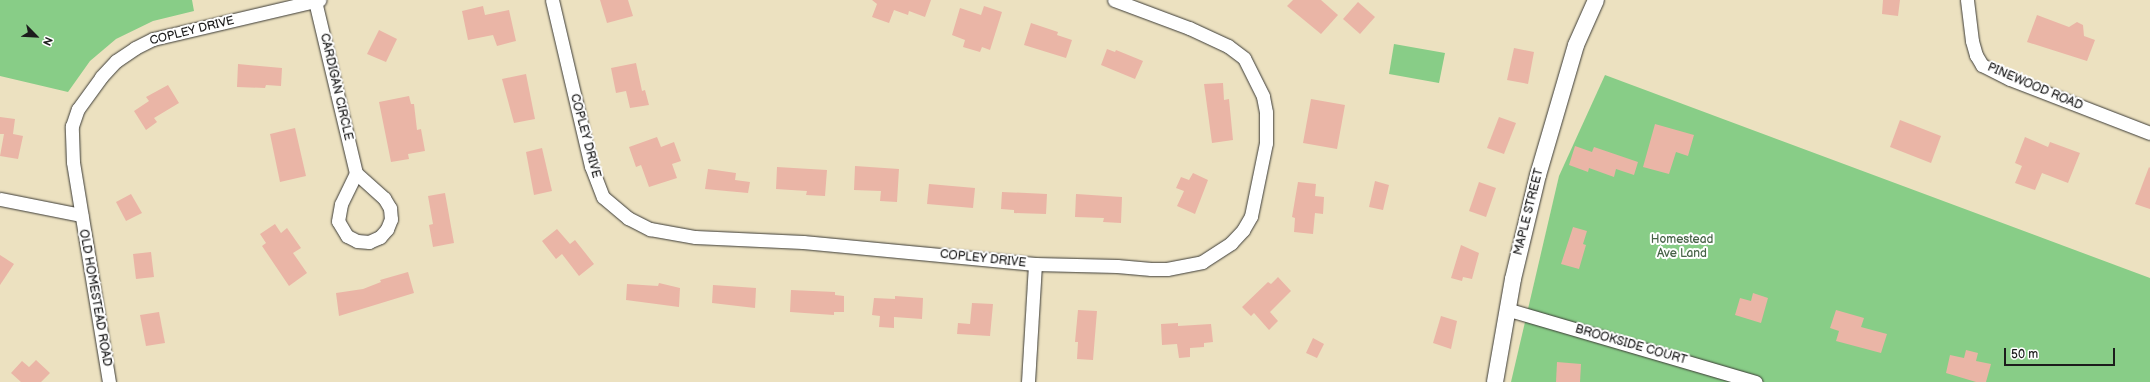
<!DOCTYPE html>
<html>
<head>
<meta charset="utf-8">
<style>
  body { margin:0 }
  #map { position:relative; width:2150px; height:382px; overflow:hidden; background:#ece1c0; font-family:"Balsamiq Sans",sans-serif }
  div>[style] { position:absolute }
  .green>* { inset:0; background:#88cd87 }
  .building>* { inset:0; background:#eab5a6 }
  .roads { filter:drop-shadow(0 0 1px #3b3a35) drop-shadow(0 0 1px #3b3a35) }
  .minor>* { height:13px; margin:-6.5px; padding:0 6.5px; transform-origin:6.5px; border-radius:6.5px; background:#fff }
  .tertiary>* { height:16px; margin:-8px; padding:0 8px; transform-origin:8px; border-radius:8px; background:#fff }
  span { translate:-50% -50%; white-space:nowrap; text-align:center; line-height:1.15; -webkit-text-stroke:4px #fff; paint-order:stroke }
  .street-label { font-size:12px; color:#1c1c1c }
  .park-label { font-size:12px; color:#476347 }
  .north { position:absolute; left:16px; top:16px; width:40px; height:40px; -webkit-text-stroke:3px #fff; paint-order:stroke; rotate:114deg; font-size:11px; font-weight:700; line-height:16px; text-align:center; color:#1c1c1c }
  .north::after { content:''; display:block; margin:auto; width:14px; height:18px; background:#1c1c1c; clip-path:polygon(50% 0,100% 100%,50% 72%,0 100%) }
  .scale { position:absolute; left:2004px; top:348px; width:111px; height:18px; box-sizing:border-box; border:2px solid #1c1c1c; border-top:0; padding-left:5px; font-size:12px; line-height:14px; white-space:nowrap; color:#1c1c1c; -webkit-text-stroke:3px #fff; paint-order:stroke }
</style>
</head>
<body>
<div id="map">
  <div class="green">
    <div style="clip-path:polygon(0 0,192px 0,194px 11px,153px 21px,116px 39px,90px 61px,68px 92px,0 76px)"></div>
    <div style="clip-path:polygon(1394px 44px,1445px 53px,1439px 83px,1389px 74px)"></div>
    <div style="clip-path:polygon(1605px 75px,2150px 278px,2150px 382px,1511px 382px,1559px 176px)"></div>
  </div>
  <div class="building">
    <div style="clip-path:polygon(600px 0,628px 0,633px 16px,607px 23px)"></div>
    <div style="clip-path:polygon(872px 0,931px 0,925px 17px,909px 11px,908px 15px,894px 10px,889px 23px,872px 17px,877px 4px)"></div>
    <div style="clip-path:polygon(1293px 0,1321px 0,1338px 15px,1321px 34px,1287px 6px)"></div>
    <div style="clip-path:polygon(1883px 0,1900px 0,1898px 16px,1882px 14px)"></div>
    <div style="clip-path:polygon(1358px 2px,1375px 17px,1360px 34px,1343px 19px)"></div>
    <div style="clip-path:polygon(483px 6px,485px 15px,509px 10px,516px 41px,497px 46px,493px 35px,468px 40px,462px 11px)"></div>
    <div style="clip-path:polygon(984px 6px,1002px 12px,990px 50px,982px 47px,980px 52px,963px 47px,965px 40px,952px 35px,960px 8px,981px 15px)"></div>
    <div style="clip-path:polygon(2037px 15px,2069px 27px,2077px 22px,2083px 25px,2084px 36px,2095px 40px,2087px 61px,2027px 42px)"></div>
    <div style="clip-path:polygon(1031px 23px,1058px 32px,1057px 35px,1072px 40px,1066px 58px,1024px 45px)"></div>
    <div style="clip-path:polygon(379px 30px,397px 39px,386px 62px,367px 54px)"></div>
    <div style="clip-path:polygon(1514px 48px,1534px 52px,1528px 84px,1507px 80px)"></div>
    <div style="clip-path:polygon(1107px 49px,1115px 52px,1116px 50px,1143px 61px,1135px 79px,1101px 65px)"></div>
    <div style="clip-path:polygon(636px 63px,642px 91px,645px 90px,649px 105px,630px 108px,626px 91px,616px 93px,611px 68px)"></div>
    <div style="clip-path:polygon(238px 64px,282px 68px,281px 86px,266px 85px,265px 88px,237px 87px)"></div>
    <div style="clip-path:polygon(526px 74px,535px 119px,514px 123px,502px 79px)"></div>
    <div style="clip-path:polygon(1223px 83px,1224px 100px,1229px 99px,1233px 140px,1212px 143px,1204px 84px)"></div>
    <div style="clip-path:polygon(168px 85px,179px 103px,154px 118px,157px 122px,146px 130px,134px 111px,149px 101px,146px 97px)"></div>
    <div style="clip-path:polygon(409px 96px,411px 104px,414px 104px,417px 130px,421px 129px,425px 151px,408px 154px,409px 159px,391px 162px,379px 102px)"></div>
    <div style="clip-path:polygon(1311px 99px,1345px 105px,1337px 149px,1303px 143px)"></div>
    <div style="clip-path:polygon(0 117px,15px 119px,13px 134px,23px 136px,18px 159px,0 156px,4px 134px,0 134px)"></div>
    <div style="clip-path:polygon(1499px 117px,1516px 123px,1504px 154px,1487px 148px)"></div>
    <div style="clip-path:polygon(1900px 120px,1941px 136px,1931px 163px,1890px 147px)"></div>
    <div style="clip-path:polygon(1655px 124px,1694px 135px,1688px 156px,1676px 152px,1669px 174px,1643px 167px)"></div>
    <div style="clip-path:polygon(295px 128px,306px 176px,280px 182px,270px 134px)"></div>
    <div style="clip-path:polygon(657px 137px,661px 147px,674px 142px,681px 161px,672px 164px,677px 178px,649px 187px,641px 165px,636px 167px,629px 147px)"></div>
    <div style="clip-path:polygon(2025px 137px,2048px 147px,2050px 142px,2080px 153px,2068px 183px,2042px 173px,2035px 190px,2015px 183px,2022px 166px,2015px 163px)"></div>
    <div style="clip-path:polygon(1575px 146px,1592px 152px,1594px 147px,1638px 162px,1634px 175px,1616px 169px,1614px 177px,1589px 168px,1588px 172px,1569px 165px)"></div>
    <div style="clip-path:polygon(542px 148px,552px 191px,534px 195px,526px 152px)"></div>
    <div style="clip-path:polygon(855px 166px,899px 169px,897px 202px,880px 201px,881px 191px,854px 190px)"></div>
    <div style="clip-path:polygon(777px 167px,827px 170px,825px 196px,806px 195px,807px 191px,776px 189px)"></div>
    <div style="clip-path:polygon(2149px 167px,2150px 168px,2150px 209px,2135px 204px)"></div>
    <div style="clip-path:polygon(708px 169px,736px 173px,735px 180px,750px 182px,748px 193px,705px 189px)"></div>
    <div style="clip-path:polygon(1193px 173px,1208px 180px,1195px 214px,1177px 206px,1184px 191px,1176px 188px,1181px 177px,1189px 180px)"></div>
    <div style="clip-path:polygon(1375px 181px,1389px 185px,1383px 210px,1369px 207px)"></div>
    <div style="clip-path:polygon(1298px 182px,1316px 184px,1315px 196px,1324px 197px,1323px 214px,1315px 213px,1313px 234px,1294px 232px,1295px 218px,1292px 217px)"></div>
    <div style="clip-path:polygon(1479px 182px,1496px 188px,1486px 217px,1469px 211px)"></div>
    <div style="clip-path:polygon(929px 184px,975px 188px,973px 208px,927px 204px)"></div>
    <div style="clip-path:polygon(1002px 192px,1047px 194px,1046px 214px,1014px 213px,1014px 210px,1001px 209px)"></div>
    <div style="clip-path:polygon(445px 193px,454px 243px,433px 247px,429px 225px,433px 224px,428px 196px)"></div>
    <div style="clip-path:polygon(131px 194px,142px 213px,126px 221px,116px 202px)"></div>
    <div style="clip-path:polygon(1076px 194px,1122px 197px,1121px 223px,1103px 222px,1104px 218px,1075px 217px)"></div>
    <div style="clip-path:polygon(275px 224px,281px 233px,287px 228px,301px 248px,293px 253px,307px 273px,289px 286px,262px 246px,266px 243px,260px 234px)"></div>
    <div style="clip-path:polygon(1573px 227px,1587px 231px,1583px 244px,1586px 245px,1579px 269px,1561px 264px)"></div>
    <div style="clip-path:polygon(557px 229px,570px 244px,575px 240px,594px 264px,579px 276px,562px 254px,556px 259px,542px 241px)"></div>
    <div style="clip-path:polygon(1461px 245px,1479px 253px,1472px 279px,1463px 277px,1462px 281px,1451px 278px)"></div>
    <div style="clip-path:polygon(151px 252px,154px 277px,136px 279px,133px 254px)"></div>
    <div style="clip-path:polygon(0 255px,14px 264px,0 285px)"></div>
    <div style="clip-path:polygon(408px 272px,414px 293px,339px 316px,336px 293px,363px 289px,381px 282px,380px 280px)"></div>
    <div style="clip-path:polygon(1278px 277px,1291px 291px,1270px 312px,1278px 321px,1269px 330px,1254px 313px,1251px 316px,1242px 307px,1268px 282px,1271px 284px)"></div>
    <div style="clip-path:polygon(659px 283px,680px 288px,679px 307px,626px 300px,627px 284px,658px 286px)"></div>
    <div style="clip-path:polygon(713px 285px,756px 288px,755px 308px,712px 303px)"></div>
    <div style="clip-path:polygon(791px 290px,835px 292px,835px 295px,844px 296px,844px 312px,834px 312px,834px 315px,790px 312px)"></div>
    <div style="clip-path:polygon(1753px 293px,1768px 298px,1761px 323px,1735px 315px,1740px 298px,1751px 301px)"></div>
    <div style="clip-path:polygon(895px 296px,923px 298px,922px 319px,894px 317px,894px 328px,879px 327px,880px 316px,872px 315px,874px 298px,895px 299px)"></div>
    <div style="clip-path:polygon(972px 303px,993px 304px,990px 336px,957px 334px,958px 323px,970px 324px)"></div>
    <div style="clip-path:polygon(1078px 310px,1097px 311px,1093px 360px,1077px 359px,1078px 342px,1075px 342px)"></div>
    <div style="clip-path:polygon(1836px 310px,1864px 318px,1861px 327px,1887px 334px,1881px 353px,1836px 341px,1839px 331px,1830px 328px)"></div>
    <div style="clip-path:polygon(159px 312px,165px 343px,146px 346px,140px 315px)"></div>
    <div style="clip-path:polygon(1441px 316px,1457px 321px,1451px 349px,1433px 343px)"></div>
    <div style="clip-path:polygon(1178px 323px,1178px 326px,1211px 324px,1213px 342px,1204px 343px,1204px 347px,1190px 348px,1190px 357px,1179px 358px,1177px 344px,1162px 345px,1161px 324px)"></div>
    <div style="clip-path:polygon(1313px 338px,1324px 344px,1317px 358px,1306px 353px)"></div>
    <div style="clip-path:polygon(1966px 350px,1978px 353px,1976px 361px,1991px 364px,1986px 382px,1976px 382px,1946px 373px,1950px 355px,1964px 358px)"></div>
    <div style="clip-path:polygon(36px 360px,50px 373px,41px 382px,21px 382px,11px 373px,22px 361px,29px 367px)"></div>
    <div style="clip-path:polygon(1557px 362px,1581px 364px,1580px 382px,1556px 382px)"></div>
  </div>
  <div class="roads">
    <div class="minor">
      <div style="left:552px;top:0;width:171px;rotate:76.8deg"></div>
      <div style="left:591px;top:166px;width:33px;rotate:69deg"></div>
      <div style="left:603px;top:197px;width:33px;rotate:40deg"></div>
      <div style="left:628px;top:218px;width:25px;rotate:27deg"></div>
      <div style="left:650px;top:229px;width:46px;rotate:10.1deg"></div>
      <div style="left:695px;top:237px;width:108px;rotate:2.7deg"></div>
      <div style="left:803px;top:242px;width:233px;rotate:5.4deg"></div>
      <div style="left:1035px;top:264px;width:82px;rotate:1.4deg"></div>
      <div style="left:1117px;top:266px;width:34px;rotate:5deg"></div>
      <div style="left:1151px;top:269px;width:16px"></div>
      <div style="left:1167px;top:269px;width:36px;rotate:-11deg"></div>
      <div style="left:1202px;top:262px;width:35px;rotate:-33deg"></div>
      <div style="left:1231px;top:243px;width:18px;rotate:-47deg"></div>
      <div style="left:1243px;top:230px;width:16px;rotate:-60deg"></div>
      <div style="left:1251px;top:216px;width:75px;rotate:-78.4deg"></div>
      <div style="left:1266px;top:143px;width:31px;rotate:-90deg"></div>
      <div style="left:1266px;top:112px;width:16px;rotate:-101deg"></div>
      <div style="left:1263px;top:96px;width:42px;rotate:-116.6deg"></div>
      <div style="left:1244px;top:58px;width:20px;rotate:-143deg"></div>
      <div style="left:1228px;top:46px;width:43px;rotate:-155.2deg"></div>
      <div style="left:1189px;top:28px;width:80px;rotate:-159.5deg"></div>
      <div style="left:1967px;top:0;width:41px;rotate:83deg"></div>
      <div style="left:1972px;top:41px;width:15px;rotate:74deg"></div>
      <div style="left:1976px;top:55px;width:12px;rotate:59deg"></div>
      <div style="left:1982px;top:65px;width:31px;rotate:27deg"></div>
      <div style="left:2010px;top:79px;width:150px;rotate:21.1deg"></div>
      <div style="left:315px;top:1px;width:177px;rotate:76.6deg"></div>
      <div style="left:356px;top:173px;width:38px;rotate:42deg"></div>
      <div style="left:384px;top:198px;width:12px;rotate:59deg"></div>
      <div style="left:390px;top:208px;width:11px;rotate:85deg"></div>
      <div style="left:391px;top:219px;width:11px;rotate:112deg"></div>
      <div style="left:387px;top:229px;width:11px;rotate:131deg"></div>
      <div style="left:380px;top:237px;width:12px;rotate:156deg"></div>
      <div style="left:369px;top:242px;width:12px;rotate:-175deg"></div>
      <div style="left:357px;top:241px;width:11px;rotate:-153deg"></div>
      <div style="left:347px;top:236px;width:17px;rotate:-121deg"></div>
      <div style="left:338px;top:221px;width:17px;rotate:-80deg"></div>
      <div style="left:341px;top:204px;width:34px;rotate:-64deg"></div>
      <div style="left:0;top:199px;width:83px;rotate:11.2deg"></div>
      <div style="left:1506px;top:309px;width:260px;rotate:16.3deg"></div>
      <div style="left:109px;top:382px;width:223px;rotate:-99.3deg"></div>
      <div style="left:73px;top:162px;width:36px;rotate:-92deg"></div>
      <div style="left:72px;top:126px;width:18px;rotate:-71deg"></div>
      <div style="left:78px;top:109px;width:39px;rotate:-54deg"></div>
      <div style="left:101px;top:77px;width:22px;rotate:-47deg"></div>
      <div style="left:116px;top:61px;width:23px;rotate:-34deg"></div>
      <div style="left:135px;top:48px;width:20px;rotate:-27deg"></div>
      <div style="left:153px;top:39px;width:171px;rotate:-13.2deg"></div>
      <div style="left:1028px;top:382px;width:118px;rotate:-86.6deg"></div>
    </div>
    <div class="tertiary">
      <div style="left:1495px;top:382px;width:105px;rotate:-80.1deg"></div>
      <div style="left:1513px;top:279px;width:107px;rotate:-76.5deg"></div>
      <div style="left:1538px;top:175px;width:135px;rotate:-73.7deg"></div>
      <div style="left:1576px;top:45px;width:49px;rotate:-66deg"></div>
    </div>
  </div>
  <div class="street-label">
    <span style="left:192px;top:31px;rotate:-14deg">COPLEY DRIVE</span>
    <span style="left:336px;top:87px;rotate:77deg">CARDIGAN CIRCLE</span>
    <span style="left:2035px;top:87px;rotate:23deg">PINEWOOD ROAD</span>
    <span style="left:585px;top:136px;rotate:75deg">COPLEY DRIVE</span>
    <span style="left:1529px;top:212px;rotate:-76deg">MAPLE STREET</span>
    <span style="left:983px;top:259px;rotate:6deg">COPLEY DRIVE</span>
    <span style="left:95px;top:298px;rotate:80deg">OLD HOMESTEAD ROAD</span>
    <span style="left:1631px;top:345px;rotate:16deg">BROOKSIDE COURT</span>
  </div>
  <div class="park-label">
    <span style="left:1682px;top:247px">Homestead<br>Ave Land</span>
  </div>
  <div class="north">N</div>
  <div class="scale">50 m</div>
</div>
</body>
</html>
